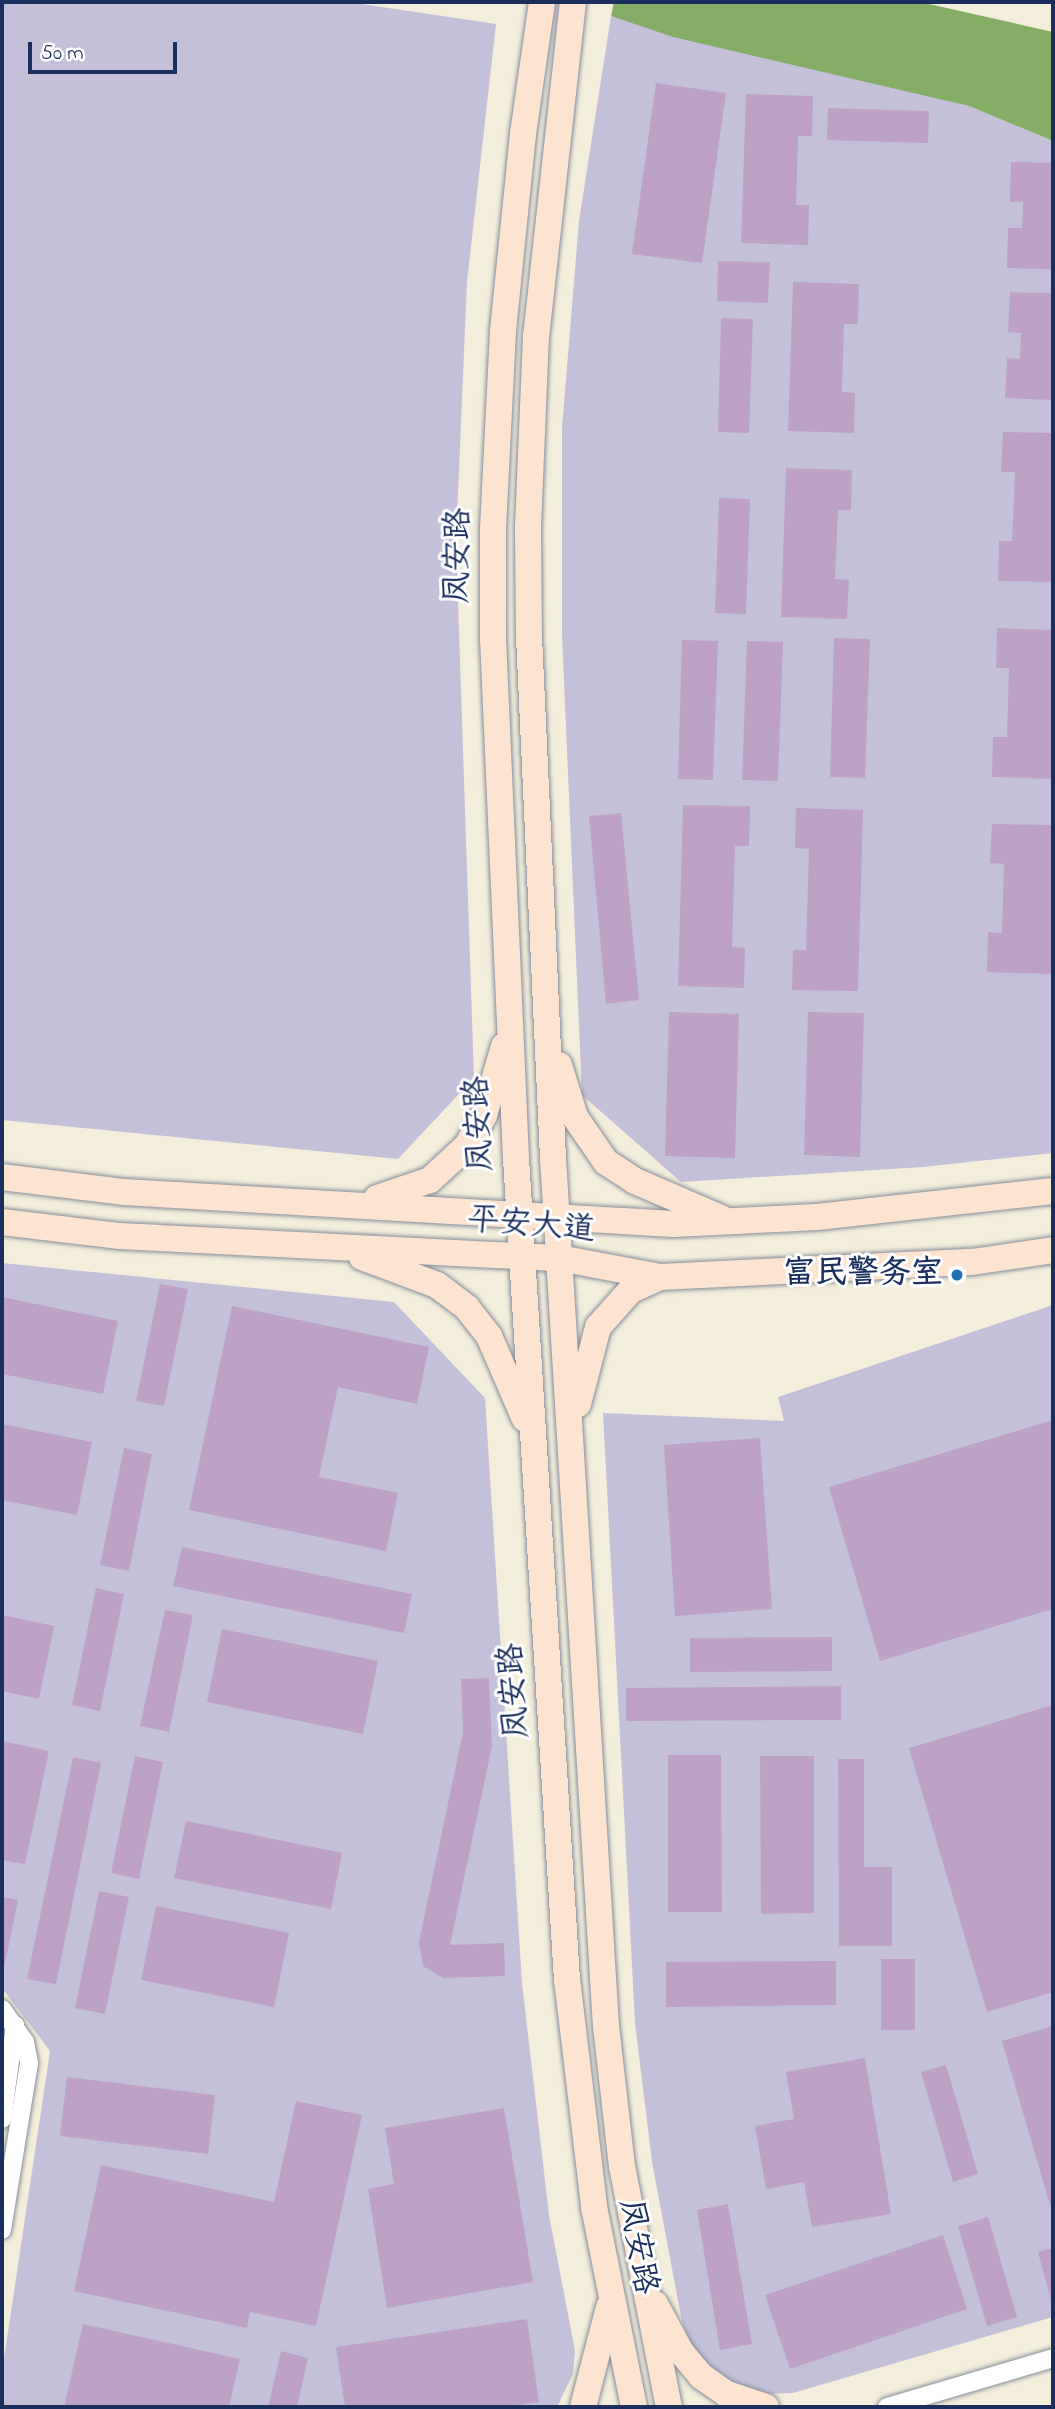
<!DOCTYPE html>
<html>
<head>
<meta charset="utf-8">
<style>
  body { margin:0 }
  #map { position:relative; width:1055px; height:2409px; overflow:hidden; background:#f3eedb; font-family:"Indie Flower","LXGW WenKai TC",sans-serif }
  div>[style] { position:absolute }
  .industrial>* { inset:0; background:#c5c0da }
  .forest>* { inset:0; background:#84ad65 }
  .building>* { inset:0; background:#bda1c7 }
  .roads { filter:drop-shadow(0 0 2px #878e9c) drop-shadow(0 0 2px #878e9c) }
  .street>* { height:18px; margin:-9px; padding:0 9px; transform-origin:9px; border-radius:9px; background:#fff }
  .secondary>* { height:26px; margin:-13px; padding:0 13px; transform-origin:13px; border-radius:13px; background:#fde4d1 }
  .rail>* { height:8px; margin-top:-4px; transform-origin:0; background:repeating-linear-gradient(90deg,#fff 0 16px,#1b2f5e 0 32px); box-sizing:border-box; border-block:2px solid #1b2f5e }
  .dots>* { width:19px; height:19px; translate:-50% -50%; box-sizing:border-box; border:4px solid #fff; border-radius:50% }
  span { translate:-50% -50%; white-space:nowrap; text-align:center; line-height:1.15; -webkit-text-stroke:6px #fff; paint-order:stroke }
  .street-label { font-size:32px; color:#1b2f5e }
  .poi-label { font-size:32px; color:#1b2f5e; font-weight:700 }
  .right { translate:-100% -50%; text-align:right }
  .frame { position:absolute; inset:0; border:4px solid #1b2f5e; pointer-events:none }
  .scale { position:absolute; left:28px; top:42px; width:149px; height:32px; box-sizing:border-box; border:4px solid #1b2f5e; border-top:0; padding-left:9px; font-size:21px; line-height:24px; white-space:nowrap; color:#1b2f5e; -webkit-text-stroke:5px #fff; paint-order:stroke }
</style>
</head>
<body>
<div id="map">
  <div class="industrial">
    <div style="clip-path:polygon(2px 2px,348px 2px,496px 24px,467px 282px,456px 541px,474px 1078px,398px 1159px,2px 1120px)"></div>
    <div style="clip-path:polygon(611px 16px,969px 106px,1053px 141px,1053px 1153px,923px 1167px,681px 1182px,582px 1095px,562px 635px,562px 428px,579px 221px)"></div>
    <div style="clip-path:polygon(2px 1263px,394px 1302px,485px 1398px,522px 1983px,549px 2215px,575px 2351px,573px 2374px,557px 2407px,2px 2407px,2px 2372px,50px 2051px,2px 1988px)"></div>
    <div style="clip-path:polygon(1053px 1305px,1053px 2317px,793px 2393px,764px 2394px,736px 2387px,711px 2371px,693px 2349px,682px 2322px,652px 2162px,635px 2023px,603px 1413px,784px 1421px,778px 1397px)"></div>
  </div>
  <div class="forest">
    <div style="clip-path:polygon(614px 2px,920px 2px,1053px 32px,1053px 141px,969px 106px,673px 37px,611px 16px)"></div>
  </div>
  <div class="building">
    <div style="clip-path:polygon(656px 83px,726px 93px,702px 263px,632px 254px)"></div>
    <div style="clip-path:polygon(746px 94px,813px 96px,812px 136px,798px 136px,796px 205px,809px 205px,808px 245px,741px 243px)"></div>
    <div style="clip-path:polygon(828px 108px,929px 111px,928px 143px,827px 140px)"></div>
    <div style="clip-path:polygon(1011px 162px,1053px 163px,1053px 269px,1007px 268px,1008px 228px,1022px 228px,1023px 202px,1010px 202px)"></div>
    <div style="clip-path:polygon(718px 261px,770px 262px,768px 303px,717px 301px)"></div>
    <div style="clip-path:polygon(793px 282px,859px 284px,858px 324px,844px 324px,842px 392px,855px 393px,854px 433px,788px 431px)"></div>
    <div style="clip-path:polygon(1010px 292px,1053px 293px,1053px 400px,1005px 398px,1007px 358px,1020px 359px,1021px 333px,1008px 332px)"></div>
    <div style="clip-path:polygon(721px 318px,753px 319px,749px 433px,718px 432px)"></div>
    <div style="clip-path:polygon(1003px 432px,1053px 433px,1053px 582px,998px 581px,999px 541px,1012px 541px,1015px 472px,1001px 472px)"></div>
    <div style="clip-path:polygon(786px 468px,852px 470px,851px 510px,838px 510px,835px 579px,849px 580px,847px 619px,781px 617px)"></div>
    <div style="clip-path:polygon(719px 498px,750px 499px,746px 614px,715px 613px)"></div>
    <div style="clip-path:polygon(997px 628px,1053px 630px,1053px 779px,992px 777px,993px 737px,1007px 737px,1009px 668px,996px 668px)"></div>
    <div style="clip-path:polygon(834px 638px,870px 639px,865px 778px,830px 777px)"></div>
    <div style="clip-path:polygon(682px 640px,718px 641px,713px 780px,678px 779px)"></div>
    <div style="clip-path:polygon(747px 641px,783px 642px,778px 781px,742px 780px)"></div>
    <div style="clip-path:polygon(683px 805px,750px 806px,749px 846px,735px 846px,732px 947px,745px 948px,744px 988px,678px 986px)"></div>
    <div style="clip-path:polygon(796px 808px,863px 810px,858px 991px,792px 990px,793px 950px,806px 950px,809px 849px,795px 848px)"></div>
    <div style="clip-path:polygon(621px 813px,639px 1000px,606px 1004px,589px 816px)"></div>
    <div style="clip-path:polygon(992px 824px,1053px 825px,1053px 974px,987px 972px,988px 932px,1002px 933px,1004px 864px,990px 863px)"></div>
    <div style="clip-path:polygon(669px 1012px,739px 1014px,735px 1158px,665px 1156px)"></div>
    <div style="clip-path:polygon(808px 1012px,864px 1013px,860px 1157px,804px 1155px)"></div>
    <div style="clip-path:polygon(160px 1284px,188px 1289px,164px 1406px,136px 1401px)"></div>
    <div style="clip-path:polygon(2px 1297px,118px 1321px,103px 1394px,2px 1374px)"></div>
    <div style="clip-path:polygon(232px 1306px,429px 1347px,417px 1404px,338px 1387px,319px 1477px,398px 1493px,386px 1551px,189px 1510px)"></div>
    <div style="clip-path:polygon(1053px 1420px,1053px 1609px,880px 1661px,829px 1487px)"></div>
    <div style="clip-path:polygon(2px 1424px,92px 1442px,77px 1515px,2px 1500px)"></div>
    <div style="clip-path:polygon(760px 1438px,772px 1609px,675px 1616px,664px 1445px)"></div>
    <div style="clip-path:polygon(124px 1448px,152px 1454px,129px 1571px,100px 1565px)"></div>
    <div style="clip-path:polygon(182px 1547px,412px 1594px,404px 1633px,173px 1586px)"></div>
    <div style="clip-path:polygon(96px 1588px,124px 1594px,100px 1711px,72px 1705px)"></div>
    <div style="clip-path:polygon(165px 1610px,193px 1615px,169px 1732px,140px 1726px)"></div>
    <div style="clip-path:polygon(2px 1615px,54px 1626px,39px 1699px,2px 1691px)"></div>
    <div style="clip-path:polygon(222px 1629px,378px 1661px,363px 1734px,207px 1702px)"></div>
    <div style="clip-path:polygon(832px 1637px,832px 1671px,690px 1672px,690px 1638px)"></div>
    <div style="clip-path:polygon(489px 1678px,492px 1746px,450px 1945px,504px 1943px,505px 1976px,443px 1978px,423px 1966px,419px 1942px,463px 1732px,461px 1679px)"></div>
    <div style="clip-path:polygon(841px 1686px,841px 1720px,626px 1721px,626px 1688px)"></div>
    <div style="clip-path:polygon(1053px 1705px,1053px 1992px,987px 2012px,909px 1748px)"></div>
    <div style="clip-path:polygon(2px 1741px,49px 1751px,25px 1864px,2px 1860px)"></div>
    <div style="clip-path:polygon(668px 1755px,721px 1755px,722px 1912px,668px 1912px)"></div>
    <div style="clip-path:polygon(135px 1756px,163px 1762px,139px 1879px,111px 1873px)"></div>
    <div style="clip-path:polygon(760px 1756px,814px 1756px,814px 1913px,761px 1914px)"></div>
    <div style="clip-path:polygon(73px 1757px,101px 1763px,56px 1984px,27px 1979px)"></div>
    <div style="clip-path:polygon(838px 1759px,864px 1759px,864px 1867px,892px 1867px,892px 1946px,839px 1946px)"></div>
    <div style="clip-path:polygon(186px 1821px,342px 1853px,331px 1909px,174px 1878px)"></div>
    <div style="clip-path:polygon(99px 1891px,129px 1897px,105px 2014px,75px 2008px)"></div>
    <div style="clip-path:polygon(2px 1897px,18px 1900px,3px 1973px,2px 1973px)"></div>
    <div style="clip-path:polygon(156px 1906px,289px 1933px,274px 2007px,141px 1980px)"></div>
    <div style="clip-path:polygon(881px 1959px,915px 1959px,915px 2030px,881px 2030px)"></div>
    <div style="clip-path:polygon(836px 1961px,836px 2005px,666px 2007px,666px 1962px)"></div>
    <div style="clip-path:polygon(1053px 2026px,1053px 2204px,1050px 2205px,1002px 2041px)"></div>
    <div style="clip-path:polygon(865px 2058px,891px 2214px,812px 2227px,804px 2182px,766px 2189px,755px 2126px,794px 2119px,786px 2072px)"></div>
    <div style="clip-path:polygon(946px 2065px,978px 2174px,953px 2182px,921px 2072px)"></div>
    <div style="clip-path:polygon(67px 2077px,215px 2095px,208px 2154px,60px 2136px)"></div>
    <div style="clip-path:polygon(296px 2101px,362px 2115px,316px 2326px,250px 2312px,247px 2328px,74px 2291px,101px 2165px,274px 2202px)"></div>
    <div style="clip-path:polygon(504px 2108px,533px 2282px,387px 2308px,368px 2189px,394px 2184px,385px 2128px)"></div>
    <div style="clip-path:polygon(728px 2204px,752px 2344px,720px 2350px,697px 2210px)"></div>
    <div style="clip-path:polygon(988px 2217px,1017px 2317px,987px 2326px,958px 2226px)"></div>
    <div style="clip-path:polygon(943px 2235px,967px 2309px,790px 2369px,765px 2295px)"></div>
    <div style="clip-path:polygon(1053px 2248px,1053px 2304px,1052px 2304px,1038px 2252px)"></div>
    <div style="clip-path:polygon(527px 2319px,539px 2402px,502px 2407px,345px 2407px,336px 2347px)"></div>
    <div style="clip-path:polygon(83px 2324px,240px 2359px,229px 2407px,64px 2407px)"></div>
    <div style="clip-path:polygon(281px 2351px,308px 2358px,297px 2407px,268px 2407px)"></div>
  </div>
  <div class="roads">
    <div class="street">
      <div style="left:2px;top:2009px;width:40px;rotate:55.1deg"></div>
      <div style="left:25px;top:2042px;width:21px;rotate:79deg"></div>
      <div style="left:29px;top:2063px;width:169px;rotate:99.2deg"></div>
      <div style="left:2px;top:2119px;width:95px;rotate:-82.1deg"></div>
      <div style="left:887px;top:2407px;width:173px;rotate:-16.4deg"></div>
    </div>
    <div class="secondary">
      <div style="left:542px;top:2px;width:133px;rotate:98.2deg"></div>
      <div style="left:523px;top:134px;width:198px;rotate:95.8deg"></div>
      <div style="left:503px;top:331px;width:200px;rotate:92.9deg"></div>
      <div style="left:493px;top:531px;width:107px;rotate:90deg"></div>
      <div style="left:493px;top:638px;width:521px;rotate:87.47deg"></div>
      <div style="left:516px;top:1158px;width:823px;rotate:86.45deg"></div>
      <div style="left:567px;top:1979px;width:230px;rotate:83.2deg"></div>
      <div style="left:594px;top:2207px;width:204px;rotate:78.7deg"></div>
      <div style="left:573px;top:2px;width:336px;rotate:96.3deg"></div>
      <div style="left:536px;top:336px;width:194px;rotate:92.4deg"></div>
      <div style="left:528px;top:530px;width:106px;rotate:89.5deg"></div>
      <div style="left:529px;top:636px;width:523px;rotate:87.37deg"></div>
      <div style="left:553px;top:1158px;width:870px;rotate:86.51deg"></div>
      <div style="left:606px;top:2026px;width:141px;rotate:83.5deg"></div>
      <div style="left:622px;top:2166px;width:246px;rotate:79deg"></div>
      <div style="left:559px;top:1065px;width:54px;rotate:72.9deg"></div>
      <div style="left:575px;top:1117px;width:55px;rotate:55.4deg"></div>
      <div style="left:606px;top:1162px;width:35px;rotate:33deg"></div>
      <div style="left:635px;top:1181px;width:94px;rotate:23.3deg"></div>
      <div style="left:2px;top:1177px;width:123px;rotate:7deg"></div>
      <div style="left:124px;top:1192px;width:551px;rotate:3.33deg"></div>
      <div style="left:674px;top:1224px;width:143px;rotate:-2.8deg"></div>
      <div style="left:817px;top:1217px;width:237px;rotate:-6.3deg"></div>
      <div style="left:377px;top:1198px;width:56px;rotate:-18.8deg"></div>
      <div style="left:430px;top:1180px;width:50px;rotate:-42.6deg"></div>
      <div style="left:467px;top:1146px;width:35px;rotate:-61deg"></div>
      <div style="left:484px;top:1115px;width:72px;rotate:-73.8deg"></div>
      <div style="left:2px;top:1222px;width:119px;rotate:6.8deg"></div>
      <div style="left:120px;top:1236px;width:440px;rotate:2.9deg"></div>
      <div style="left:559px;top:1258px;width:103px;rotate:10.7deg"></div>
      <div style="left:660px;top:1277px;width:312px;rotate:-2.8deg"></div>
      <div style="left:972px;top:1262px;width:82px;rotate:-8.4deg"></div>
      <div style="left:362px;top:1257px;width:80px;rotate:20.5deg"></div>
      <div style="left:437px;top:1285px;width:38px;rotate:37deg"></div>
      <div style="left:467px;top:1308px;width:36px;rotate:52deg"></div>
      <div style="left:489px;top:1336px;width:90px;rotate:66.6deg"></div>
      <div style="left:578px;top:1404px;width:80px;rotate:-75.4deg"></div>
      <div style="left:598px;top:1327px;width:50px;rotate:-48.3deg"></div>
      <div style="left:631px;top:1290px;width:32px;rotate:-24deg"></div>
      <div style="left:655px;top:2304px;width:55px;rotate:61.6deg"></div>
      <div style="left:681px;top:2352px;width:31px;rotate:50deg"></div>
      <div style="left:701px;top:2376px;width:32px;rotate:35deg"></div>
      <div style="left:727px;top:2394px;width:41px;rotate:18.4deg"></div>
      <div style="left:583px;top:2407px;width:103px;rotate:-75.4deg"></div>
    </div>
  </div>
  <div class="rail">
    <div style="left:1051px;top:2px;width:2px"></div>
  </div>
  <div class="dots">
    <div style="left:957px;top:1275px;background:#1f6fb2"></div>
  </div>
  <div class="street-label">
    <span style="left:460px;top:556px;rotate:-89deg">凤安路</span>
    <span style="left:481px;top:1124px;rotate:-93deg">凤安路</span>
    <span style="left:531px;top:1227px;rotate:5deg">平安大道</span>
    <span style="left:516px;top:1691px;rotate:-94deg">凤安路</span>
    <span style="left:636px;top:2247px;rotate:80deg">凤安路</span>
  </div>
  <div class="poi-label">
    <span class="right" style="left:943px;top:1275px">富民警务室</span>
  </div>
  <div class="frame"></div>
  <div class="scale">50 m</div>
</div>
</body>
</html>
